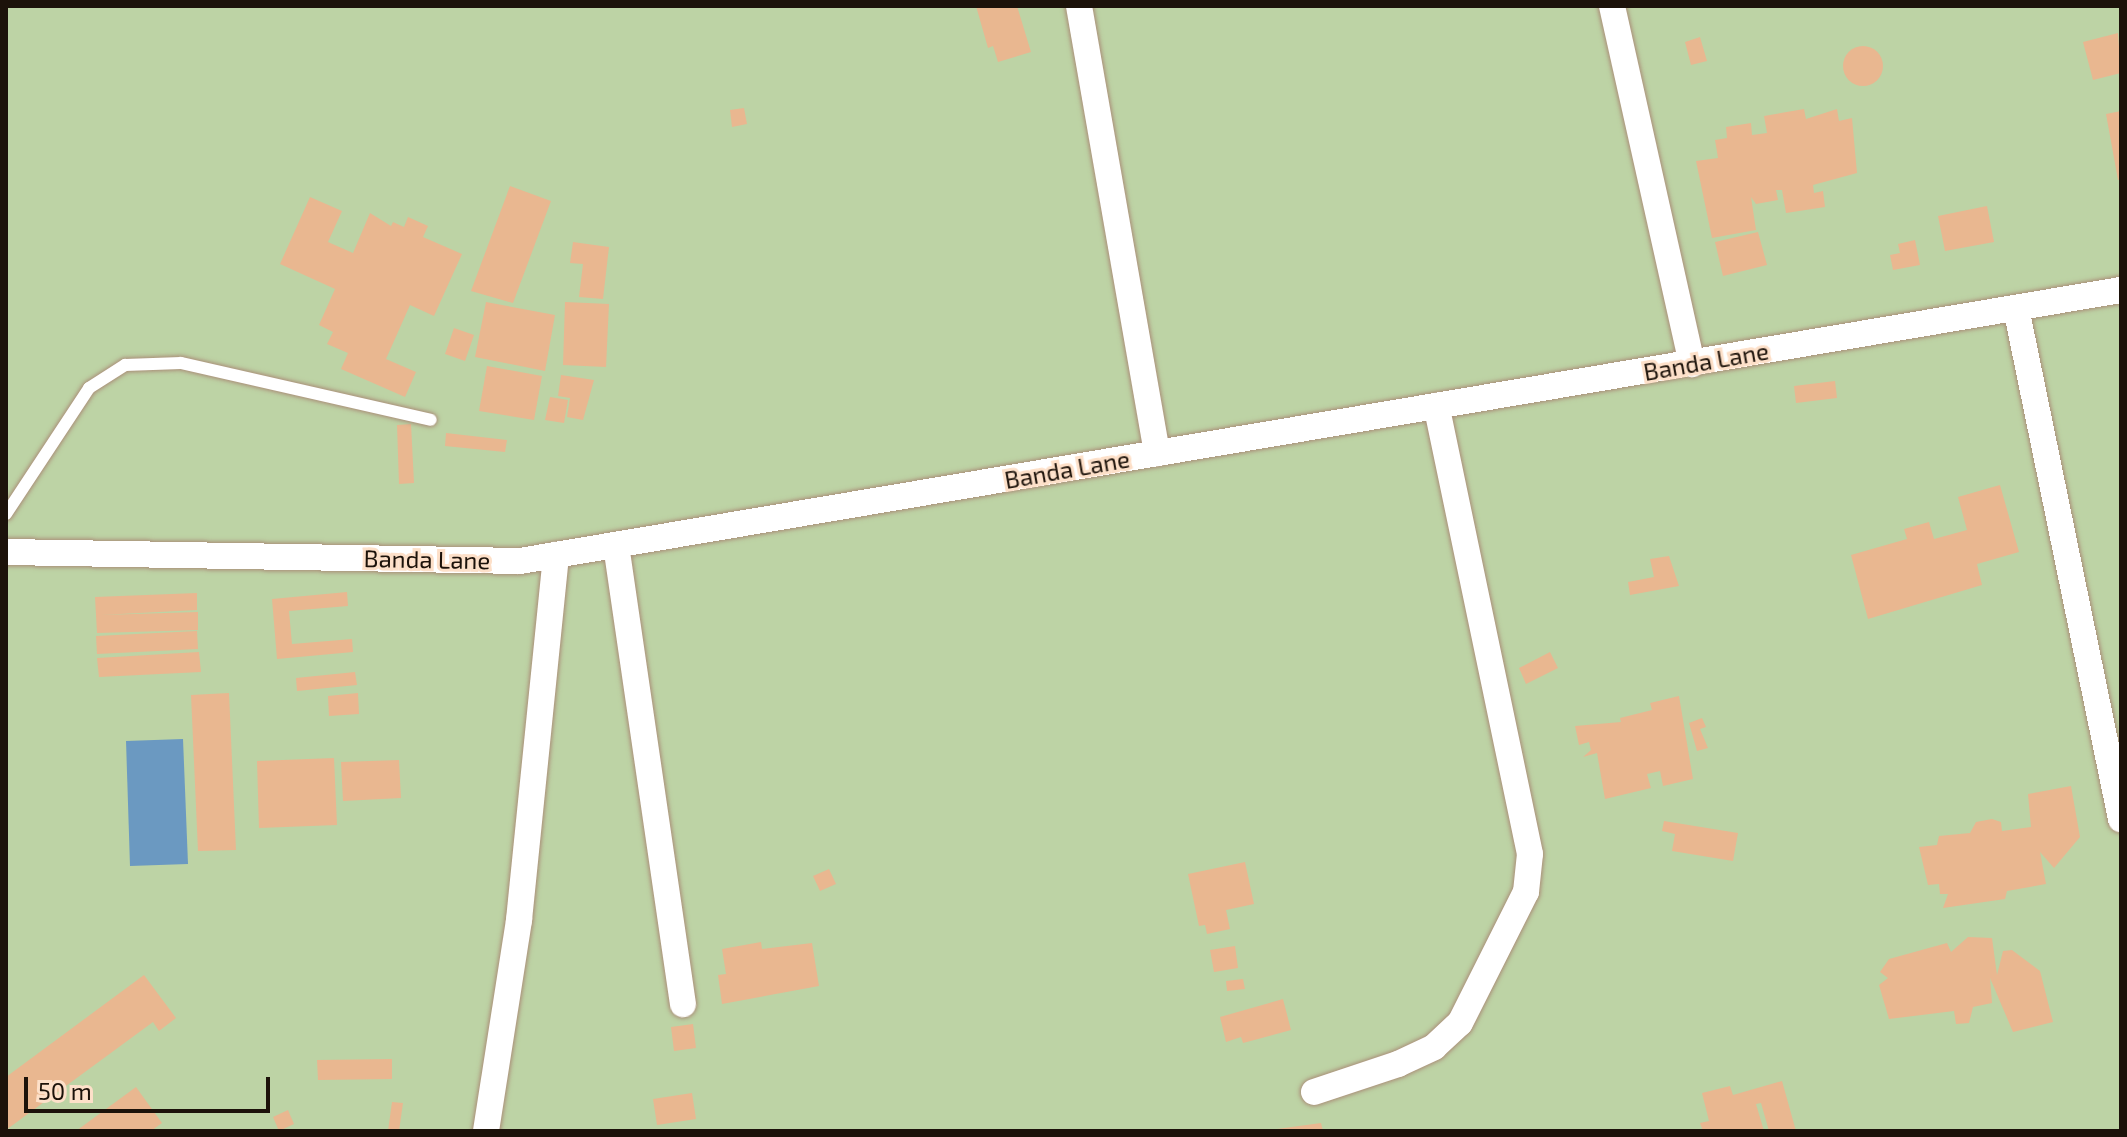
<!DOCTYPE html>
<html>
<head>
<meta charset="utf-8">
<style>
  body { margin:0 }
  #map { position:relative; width:2127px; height:1137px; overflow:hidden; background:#fde0c9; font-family:"Exo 2",sans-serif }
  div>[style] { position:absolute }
  .green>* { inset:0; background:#bdd3a5 }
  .water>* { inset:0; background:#6b99c1 }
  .building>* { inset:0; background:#e9b790 }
  .round { border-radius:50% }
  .roads { filter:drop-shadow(0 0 2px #aa8f79) drop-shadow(0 0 2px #aa8f79) }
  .service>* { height:12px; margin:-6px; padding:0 6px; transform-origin:6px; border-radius:6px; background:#fff }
  .minor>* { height:26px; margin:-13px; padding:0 13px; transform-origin:13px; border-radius:13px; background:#fff }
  span { translate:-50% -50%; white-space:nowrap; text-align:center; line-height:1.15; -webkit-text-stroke:6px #fde0c9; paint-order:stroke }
  .street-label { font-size:24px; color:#1c120a }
  .frame { position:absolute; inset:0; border:8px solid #1c120a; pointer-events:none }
  .scale { position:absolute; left:24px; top:1077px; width:246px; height:36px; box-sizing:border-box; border:4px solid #1c120a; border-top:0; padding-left:10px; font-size:24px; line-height:28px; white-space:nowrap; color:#1c120a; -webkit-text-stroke:6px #fde0c9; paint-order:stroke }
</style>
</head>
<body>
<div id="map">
  <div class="green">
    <div style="clip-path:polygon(6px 6px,2121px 6px,2121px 1131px,6px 1131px)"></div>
  </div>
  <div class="water">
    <div style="clip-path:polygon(183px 739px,188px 864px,130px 866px,126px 741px)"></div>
  </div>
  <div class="building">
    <div style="clip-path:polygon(976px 6px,1017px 6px,1031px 52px,998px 62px,993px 46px,988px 48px)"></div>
    <div style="clip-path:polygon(2118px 33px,2121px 73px,2093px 80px,2083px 42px)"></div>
    <div style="clip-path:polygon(1700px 37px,1707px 61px,1691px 65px,1685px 42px)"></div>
    <div class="round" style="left:1843px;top:46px;width:40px;height:40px"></div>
    <div style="clip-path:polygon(744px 108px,747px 124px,732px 127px,730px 110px)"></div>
    <div style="clip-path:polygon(1804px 109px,1806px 119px,1837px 109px,1839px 121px,1852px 118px,1857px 173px,1813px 185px,1814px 193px,1823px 191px,1825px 207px,1786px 213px,1782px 190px,1776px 190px,1778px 200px,1756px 204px,1751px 197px,1756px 230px,1712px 238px,1696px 161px,1718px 158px,1715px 140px,1727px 138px,1726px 127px,1751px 123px,1752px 135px,1767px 133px,1764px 116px)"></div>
    <div style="clip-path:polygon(2121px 111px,2121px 179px,2118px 180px,2106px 114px)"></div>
    <div style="clip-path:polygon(510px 186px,551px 201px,513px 303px,471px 291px)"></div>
    <div style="clip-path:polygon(310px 197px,342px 211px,328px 242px,353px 253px,370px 213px,391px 226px,393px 222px,404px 227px,408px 217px,428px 226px,423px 237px,462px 254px,434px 316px,410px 305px,386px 359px,416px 372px,405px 397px,341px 369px,348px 353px,327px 344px,333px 332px,319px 325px,335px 289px,280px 264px)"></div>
    <div style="clip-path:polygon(1987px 206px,1994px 242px,1945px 251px,1938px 216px)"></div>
    <div style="clip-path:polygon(1758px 232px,1767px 265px,1723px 276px,1715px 242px)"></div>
    <div style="clip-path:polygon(1915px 240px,1920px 265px,1893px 270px,1890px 255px,1900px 253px,1898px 244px)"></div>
    <div style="clip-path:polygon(573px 242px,609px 247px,603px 299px,579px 297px,583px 264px,570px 263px)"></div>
    <div style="clip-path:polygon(486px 302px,555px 315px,545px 371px,475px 357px)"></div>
    <div style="clip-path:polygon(565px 302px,609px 304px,606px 367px,563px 365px)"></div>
    <div style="clip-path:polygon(454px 328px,474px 335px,465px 361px,445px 354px)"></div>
    <div style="clip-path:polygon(487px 366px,542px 376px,534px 420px,479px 411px)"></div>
    <div style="clip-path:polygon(561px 375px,594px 380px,583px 420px,567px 417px,570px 398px,558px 396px)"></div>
    <div style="clip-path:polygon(1835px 381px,1837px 398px,1796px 403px,1794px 386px)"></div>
    <div style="clip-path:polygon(550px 397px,568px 400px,564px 423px,545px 420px)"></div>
    <div style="clip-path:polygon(411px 424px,414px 483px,399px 484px,397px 425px)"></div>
    <div style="clip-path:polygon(446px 433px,507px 440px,505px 452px,445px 446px)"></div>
    <div style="clip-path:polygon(2000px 485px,2019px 552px,1977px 564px,1982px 585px,1868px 619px,1851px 555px,1907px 539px,1904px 529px,1929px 522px,1934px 539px,1967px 530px,1958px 497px)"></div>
    <div style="clip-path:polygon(1669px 556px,1679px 586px,1630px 595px,1628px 582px,1654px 577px,1650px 559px)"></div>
    <div style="clip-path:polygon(347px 592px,348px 606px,289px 611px,292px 644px,352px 639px,353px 652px,277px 659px,272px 599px)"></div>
    <div style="clip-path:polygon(197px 593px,197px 610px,101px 615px,198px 612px,198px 630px,97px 633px,95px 597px)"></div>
    <div style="clip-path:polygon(197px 631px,198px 649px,97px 654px,96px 636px)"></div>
    <div style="clip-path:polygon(199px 652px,201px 672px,99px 677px,97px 658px)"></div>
    <div style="clip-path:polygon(1550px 652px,1558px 668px,1526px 684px,1519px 668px)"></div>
    <div style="clip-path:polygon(355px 672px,357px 685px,297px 691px,296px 678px)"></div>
    <div style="clip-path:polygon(229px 693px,236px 850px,198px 851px,191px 695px)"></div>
    <div style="clip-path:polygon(358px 693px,359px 714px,329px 716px,328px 696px)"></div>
    <div style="clip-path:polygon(1679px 696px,1693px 779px,1663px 786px,1660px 771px,1647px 774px,1651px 788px,1605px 799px,1597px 753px,1583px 757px,1591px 750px,1589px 742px,1579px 745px,1575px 726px,1621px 722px,1620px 718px,1652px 710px,1650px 703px)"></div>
    <div style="clip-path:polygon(1702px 718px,1706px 727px,1700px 729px,1708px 748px,1697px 751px,1689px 723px)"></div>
    <div style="clip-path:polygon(334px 758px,337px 825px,259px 828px,257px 761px)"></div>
    <div style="clip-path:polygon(399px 760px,401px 798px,343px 801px,341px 762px)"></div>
    <div style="clip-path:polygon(2071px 786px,2080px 837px,2054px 868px,2040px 852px,2046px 884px,2007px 891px,2005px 899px,1943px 908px,1948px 894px,1940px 894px,1939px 884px,1928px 885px,1919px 847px,1937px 845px,1939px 836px,1970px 833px,1976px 822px,1992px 819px,2001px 822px,2002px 831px,2031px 827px,2028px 794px)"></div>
    <div style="clip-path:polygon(1664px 821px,1738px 833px,1733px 861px,1672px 851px,1675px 834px,1662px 831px)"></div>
    <div style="clip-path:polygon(1245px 862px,1254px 904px,1226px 910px,1230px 929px,1207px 934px,1205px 925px,1199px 926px,1188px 874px)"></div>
    <div style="clip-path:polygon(829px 869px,836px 884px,820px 891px,813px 876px)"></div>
    <div style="clip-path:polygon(1968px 937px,1992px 938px,1997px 975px,2003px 951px,2012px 950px,2040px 971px,2053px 1022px,2013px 1032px,1990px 978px,1992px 1003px,1973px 1007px,1969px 1023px,1956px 1024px,1954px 1011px,1889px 1019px,1879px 985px,1888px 978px,1880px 972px,1889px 959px,1947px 943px,1951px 952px)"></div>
    <div style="clip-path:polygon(761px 942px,762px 949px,812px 943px,819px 986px,722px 1004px,718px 975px,726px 974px,722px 949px)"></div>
    <div style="clip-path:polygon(1235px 946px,1238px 968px,1214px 972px,1210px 950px)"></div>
    <div style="clip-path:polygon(144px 975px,176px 1018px,159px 1031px,153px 1022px,6px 1130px,6px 1077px)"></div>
    <div style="clip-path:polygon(1243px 979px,1245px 989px,1227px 991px,1226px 981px)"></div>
    <div style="clip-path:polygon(1283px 999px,1291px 1030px,1243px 1043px,1241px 1037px,1226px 1042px,1220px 1017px)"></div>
    <div style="clip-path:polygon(693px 1024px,696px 1048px,674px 1051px,671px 1027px)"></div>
    <div style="clip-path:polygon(392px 1059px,392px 1079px,318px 1080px,317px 1060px)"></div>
    <div style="clip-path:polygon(1782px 1081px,1796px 1131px,1769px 1131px,1761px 1103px,1756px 1104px,1764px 1131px,1703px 1131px,1700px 1123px,1709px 1121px,1702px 1093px,1730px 1086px,1733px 1095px)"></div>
    <div style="clip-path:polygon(136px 1087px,162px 1123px,151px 1131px,76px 1131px)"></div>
    <div style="clip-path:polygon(692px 1093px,696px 1119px,657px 1125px,653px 1099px)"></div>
    <div style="clip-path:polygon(392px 1102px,403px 1103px,399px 1131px,388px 1131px)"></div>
    <div style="clip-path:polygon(288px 1110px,294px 1124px,279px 1131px,273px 1117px)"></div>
    <div style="clip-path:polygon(1321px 1123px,1323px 1131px,1277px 1131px,1277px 1129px)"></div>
  </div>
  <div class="roads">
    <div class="service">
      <div style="left:6px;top:514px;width:151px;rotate:-56.6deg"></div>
      <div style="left:89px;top:388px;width:43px;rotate:-32.6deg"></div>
      <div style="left:125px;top:365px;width:56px;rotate:-2deg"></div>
      <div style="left:181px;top:363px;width:256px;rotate:12.8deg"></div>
    </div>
    <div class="minor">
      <div style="left:1079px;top:6px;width:454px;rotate:80.1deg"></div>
      <div style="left:1612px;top:6px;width:367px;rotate:77.4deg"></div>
      <div style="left:2016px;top:308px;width:522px;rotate:78.39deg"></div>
      <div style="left:616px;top:545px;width:464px;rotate:81.7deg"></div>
      <div style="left:6px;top:552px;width:514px;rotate:1deg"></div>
      <div style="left:520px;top:561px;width:1624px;rotate:-9.61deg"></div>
      <div style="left:1314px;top:1092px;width:89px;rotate:-18.4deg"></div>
      <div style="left:1398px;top:1064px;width:40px;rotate:-25deg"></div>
      <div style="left:1434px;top:1047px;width:35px;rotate:-43deg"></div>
      <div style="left:1460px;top:1023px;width:147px;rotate:-63.3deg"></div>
      <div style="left:1526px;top:892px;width:38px;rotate:-84deg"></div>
      <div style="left:1530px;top:854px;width:458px;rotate:-101.8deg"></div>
      <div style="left:486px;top:1131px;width:214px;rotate:-81.1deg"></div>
      <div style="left:519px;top:920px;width:367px;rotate:-84.2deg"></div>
    </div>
  </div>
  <div class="street-label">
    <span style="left:1706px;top:361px;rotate:-10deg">Banda Lane</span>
    <span style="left:1067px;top:469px;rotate:-10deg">Banda Lane</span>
    <span style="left:427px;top:559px;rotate:1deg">Banda Lane</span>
  </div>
  <div class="frame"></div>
  <div class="scale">50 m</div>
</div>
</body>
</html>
